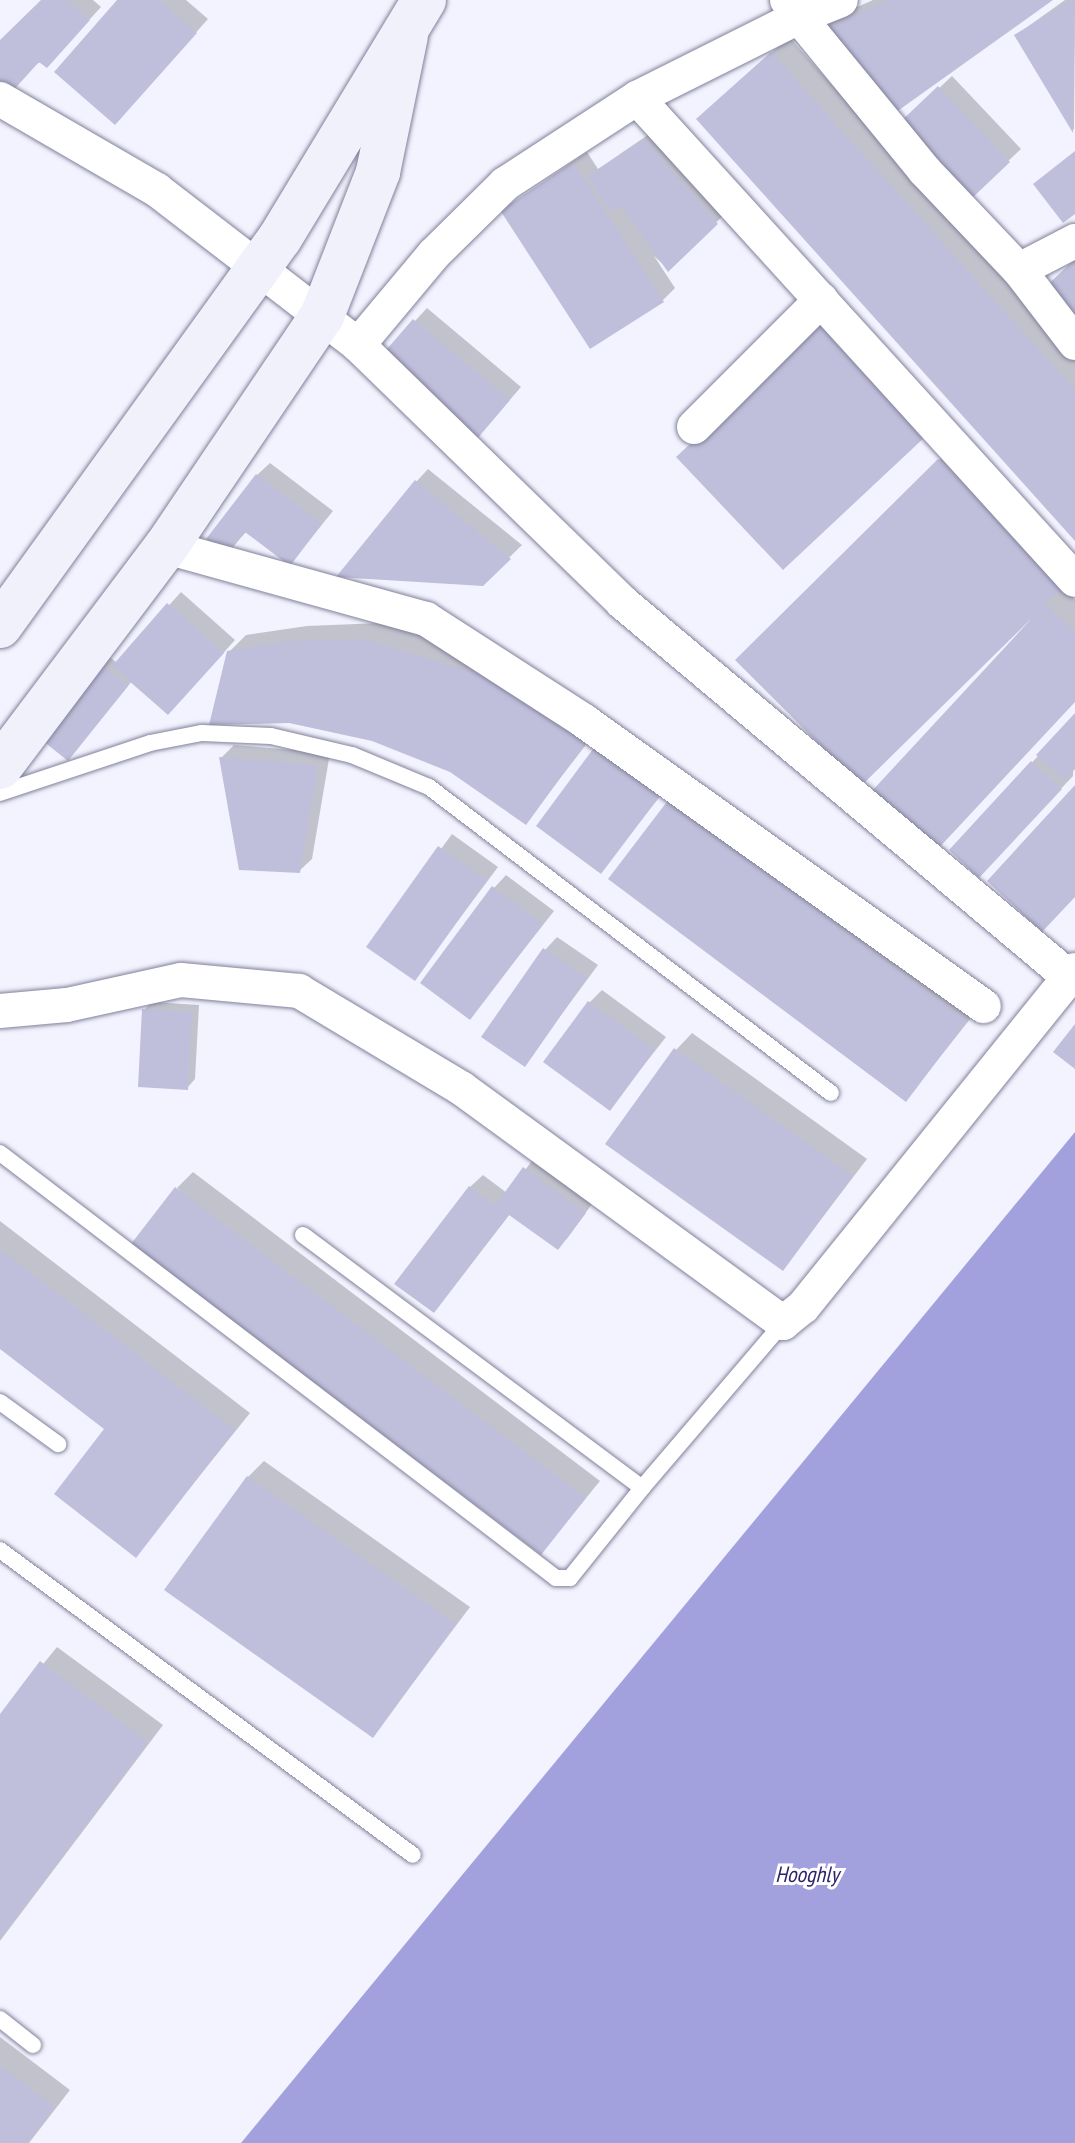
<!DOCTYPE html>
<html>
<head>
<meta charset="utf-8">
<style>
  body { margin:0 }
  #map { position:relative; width:1075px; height:2143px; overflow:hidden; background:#f3f3ff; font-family:"PT Sans Narrow",sans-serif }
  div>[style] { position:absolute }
  .water>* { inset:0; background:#a2a1de }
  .shadow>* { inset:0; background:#0003 }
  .building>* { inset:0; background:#bfbfdb }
  .roads { filter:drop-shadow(0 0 2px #81819b) drop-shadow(0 0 2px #81819b) }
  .service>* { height:16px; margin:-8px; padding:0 8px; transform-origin:8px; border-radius:8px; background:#fff }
  .minor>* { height:34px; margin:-17px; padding:0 17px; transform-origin:17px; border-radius:17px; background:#fff }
  .secondary>* { height:44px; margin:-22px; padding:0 22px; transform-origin:22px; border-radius:22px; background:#f1f1fc }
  span { translate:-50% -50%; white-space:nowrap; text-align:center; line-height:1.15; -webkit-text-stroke:6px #fff; paint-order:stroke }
  .water-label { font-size:22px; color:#2f236a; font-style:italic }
</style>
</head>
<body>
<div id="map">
  <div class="water">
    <div style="clip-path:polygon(1075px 1132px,1075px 2143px,241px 2143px)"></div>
  </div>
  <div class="shadow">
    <div style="clip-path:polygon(43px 0,93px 0,101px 7px,59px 53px,0 82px,0 44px)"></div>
    <div style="clip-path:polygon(120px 0,186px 0,208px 19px,127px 110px)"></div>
    <div style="clip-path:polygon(873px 0,1049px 0,823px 31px,839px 15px)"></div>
    <div style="clip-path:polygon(1065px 0,1075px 0,1074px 130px,1016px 35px)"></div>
    <div style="clip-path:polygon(789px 37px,1075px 356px,1075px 538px,715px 103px)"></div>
    <div style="clip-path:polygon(952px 76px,1021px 149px,969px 198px,900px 125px)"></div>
    <div style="clip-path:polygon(658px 128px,729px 210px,668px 269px,654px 256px,675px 288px,663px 300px,502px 210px,587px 152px,598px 169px)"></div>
    <div style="clip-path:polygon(427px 308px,521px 387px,489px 424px,382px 357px)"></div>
    <div style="clip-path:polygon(955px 444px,1075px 600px,1075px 700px,1029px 618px,738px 660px)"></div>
    <div style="clip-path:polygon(270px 463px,333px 511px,290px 564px,247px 531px,227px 553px,257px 475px)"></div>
    <div style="clip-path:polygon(428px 469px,522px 545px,482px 584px,416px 482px)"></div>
    <div style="clip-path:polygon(181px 592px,235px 640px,181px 700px,132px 681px,76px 750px,103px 651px,117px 663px)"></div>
    <div style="clip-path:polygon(381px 623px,500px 659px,603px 723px,526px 822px,451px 770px,229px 652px,246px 635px,307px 626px)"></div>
    <div style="clip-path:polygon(1075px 716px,1073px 776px,991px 863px,951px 850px)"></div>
    <div style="clip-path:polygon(610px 734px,673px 780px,601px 871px)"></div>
    <div style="clip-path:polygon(234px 745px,330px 753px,312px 859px,299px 871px,221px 758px)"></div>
    <div style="clip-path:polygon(670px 800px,982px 1004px,906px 1100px)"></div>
    <div style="clip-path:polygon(452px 834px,498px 867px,415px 978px,369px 947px)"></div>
    <div style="clip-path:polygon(506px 875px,554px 911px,470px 1018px,494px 888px)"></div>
    <div style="clip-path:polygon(557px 937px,598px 965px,524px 1065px,545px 950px)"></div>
    <div style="clip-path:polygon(602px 990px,666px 1037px,610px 1108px,589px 1003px)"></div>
    <div style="clip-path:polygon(152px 1002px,199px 1005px,195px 1079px,187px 1088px,144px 1010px)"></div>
    <div style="clip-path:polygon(692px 1033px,867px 1159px,783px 1269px,676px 1050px)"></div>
    <div style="clip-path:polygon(532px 1161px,592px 1204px,566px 1240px,510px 1214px,434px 1311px,470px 1187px,483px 1175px,507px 1193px)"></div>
    <div style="clip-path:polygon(193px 1172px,600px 1481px,541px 1553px,177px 1188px)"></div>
    <div style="clip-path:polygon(0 1221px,250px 1413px,136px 1555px,107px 1429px,0 1347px)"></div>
    <div style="clip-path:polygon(264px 1461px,470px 1607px,373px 1736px,248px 1477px)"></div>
    <div style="clip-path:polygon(57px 1647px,163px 1725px,0 1941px,0 1717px)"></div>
    <div style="clip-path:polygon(0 2037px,70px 2090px,29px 2143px,0 2143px)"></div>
  </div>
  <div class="building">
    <div style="clip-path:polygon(41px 0,67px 0,90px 20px,47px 68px,39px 62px,10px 94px,0 85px,0 40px)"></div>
    <div style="clip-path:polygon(117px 0,159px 0,197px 33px,115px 125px,54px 72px)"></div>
    <div style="clip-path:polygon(888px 0,1053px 0,885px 120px,821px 31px)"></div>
    <div style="clip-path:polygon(1072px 0,1075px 0,1073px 133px,1014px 35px)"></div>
    <div style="clip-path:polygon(771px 52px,1075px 390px,1075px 541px,696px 119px)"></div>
    <div style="clip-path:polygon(938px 86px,1010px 162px,969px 201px,897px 125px)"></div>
    <div style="clip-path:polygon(644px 139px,718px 224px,668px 272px,622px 207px,610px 211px,588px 176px)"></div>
    <div style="clip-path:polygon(1075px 151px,1075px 214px,1063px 223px,1033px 184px)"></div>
    <div style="clip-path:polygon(574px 163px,664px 302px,590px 349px,500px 210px)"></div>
    <div style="clip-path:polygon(1075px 259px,1075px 322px,1043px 289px)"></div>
    <div style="clip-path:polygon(413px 319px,510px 400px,477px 439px,380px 357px)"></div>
    <div style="clip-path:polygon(819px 324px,926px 436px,783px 570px,676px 457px)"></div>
    <div style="clip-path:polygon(938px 459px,1064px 585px,1045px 604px,1075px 631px,1075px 702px,936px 851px,871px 792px,1033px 617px,861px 786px,735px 660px)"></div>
    <div style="clip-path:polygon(256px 474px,322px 524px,290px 566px,245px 532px,227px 555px,206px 539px)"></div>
    <div style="clip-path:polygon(415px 480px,511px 559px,483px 586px,336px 577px)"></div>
    <div style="clip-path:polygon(167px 603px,224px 653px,168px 715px,112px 666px)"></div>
    <div style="clip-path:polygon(364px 639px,483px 675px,588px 740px,526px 825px,450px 772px,372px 741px,289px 723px,209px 725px,227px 651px,289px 641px)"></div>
    <div style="clip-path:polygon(93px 658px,128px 686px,68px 761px,33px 733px)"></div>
    <div style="clip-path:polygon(1075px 713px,1075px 769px,1065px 780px,1036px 755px)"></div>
    <div style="clip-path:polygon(596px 745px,662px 793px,601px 874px,536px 826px)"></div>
    <div style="clip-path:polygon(219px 757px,318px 765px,300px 873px,239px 870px)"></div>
    <div style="clip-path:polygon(1031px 761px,1062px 789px,979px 878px,949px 850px)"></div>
    <div style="clip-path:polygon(1075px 785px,1075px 897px,1042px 932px,987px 881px)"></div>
    <div style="clip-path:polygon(669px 799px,967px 1021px,906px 1102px,608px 879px)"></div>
    <div style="clip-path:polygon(438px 846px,487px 880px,415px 981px,366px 947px)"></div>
    <div style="clip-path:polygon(492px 886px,543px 924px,470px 1020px,420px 983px)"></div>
    <div style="clip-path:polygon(543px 948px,587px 978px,525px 1067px,481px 1037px)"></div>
    <div style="clip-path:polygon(588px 1001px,655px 1050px,610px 1111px,543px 1062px)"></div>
    <div style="clip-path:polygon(142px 1009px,192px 1012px,188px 1090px,138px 1087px)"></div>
    <div style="clip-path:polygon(1075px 1024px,1075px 1069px,1053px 1052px)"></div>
    <div style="clip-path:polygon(674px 1048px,853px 1176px,783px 1271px,605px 1144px)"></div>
    <div style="clip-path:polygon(523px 1167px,586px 1213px,558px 1250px,509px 1215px,434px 1313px,394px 1284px,469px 1186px,495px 1206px)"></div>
    <div style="clip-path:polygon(175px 1187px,586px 1498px,541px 1555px,131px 1244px)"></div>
    <div style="clip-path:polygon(0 1249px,235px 1430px,136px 1558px,54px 1494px,104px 1429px,0 1349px)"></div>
    <div style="clip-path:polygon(247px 1476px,456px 1624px,373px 1738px,164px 1590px)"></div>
    <div style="clip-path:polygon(40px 1661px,148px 1742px,0 1939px,0 1714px)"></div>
    <div style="clip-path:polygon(0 2065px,55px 2107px,28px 2143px,0 2143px)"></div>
  </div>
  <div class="roads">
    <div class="service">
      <div style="left:0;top:793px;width:158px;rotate:-18.4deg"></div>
      <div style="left:150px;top:743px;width:53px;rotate:-10.9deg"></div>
      <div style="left:202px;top:733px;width:69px;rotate:2.5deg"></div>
      <div style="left:271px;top:736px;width:83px;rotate:13.2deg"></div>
      <div style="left:352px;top:755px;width:83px;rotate:22.6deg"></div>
      <div style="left:429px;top:787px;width:505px;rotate:37.28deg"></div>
      <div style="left:0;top:1153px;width:700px;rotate:37.39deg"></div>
      <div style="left:556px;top:1578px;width:14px"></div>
      <div style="left:570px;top:1578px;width:115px;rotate:-51.3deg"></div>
      <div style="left:303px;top:1235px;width:423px;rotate:36.7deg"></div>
      <div style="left:642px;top:1488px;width:217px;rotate:-49.5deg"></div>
      <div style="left:0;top:1402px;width:72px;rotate:35.9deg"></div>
      <div style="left:0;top:1550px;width:513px;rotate:36.45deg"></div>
      <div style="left:0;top:2019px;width:42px;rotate:38.2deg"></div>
    </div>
    <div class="minor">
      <div style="left:787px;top:0;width:21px;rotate:55deg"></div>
      <div style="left:799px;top:17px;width:45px;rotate:-22deg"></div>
      <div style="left:637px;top:98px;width:181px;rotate:-26.6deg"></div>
      <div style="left:799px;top:17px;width:199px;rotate:50.7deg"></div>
      <div style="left:925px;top:171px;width:137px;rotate:46.5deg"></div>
      <div style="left:1019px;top:270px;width:92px;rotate:52.5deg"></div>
      <div style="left:0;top:99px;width:181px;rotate:30.1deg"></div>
      <div style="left:157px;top:190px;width:254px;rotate:37.6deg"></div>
      <div style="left:358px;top:345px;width:368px;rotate:44.2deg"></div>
      <div style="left:622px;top:602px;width:583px;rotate:39.99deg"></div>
      <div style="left:1019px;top:270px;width:63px;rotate:-27.4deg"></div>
      <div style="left:358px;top:345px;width:119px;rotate:-50.1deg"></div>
      <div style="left:434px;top:254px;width:100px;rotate:-44.6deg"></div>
      <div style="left:505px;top:184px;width:158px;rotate:-33.1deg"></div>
      <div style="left:637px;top:98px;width:651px;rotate:47.74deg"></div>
      <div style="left:694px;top:427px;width:180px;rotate:-45deg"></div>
      <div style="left:166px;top:547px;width:270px;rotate:15.5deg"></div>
      <div style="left:426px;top:619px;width:188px;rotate:32.8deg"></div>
      <div style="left:584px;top:721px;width:491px;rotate:35.5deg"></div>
      <div style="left:0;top:1011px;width:67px;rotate:-5.1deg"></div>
      <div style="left:67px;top:1005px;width:117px;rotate:-12.4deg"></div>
      <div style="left:181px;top:980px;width:119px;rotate:5.3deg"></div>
      <div style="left:299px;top:991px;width:189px;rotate:30.9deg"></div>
      <div style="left:461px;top:1088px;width:399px;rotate:36.1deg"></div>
      <div style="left:783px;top:1323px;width:26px;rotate:-39deg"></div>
      <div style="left:803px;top:1307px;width:433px;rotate:-51.1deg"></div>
    </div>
    <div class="secondary">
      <div style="left:0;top:626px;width:478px;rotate:-54.2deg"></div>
      <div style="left:280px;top:238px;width:278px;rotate:-58.8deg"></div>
      <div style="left:0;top:767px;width:276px;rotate:-53deg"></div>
      <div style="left:166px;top:547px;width:279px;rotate:-56deg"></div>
      <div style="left:322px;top:316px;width:155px;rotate:-68.7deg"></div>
      <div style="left:378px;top:172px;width:139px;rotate:-78.4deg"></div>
    </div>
  </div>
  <div class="water-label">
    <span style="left:807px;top:1875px">Hooghly</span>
  </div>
</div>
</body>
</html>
